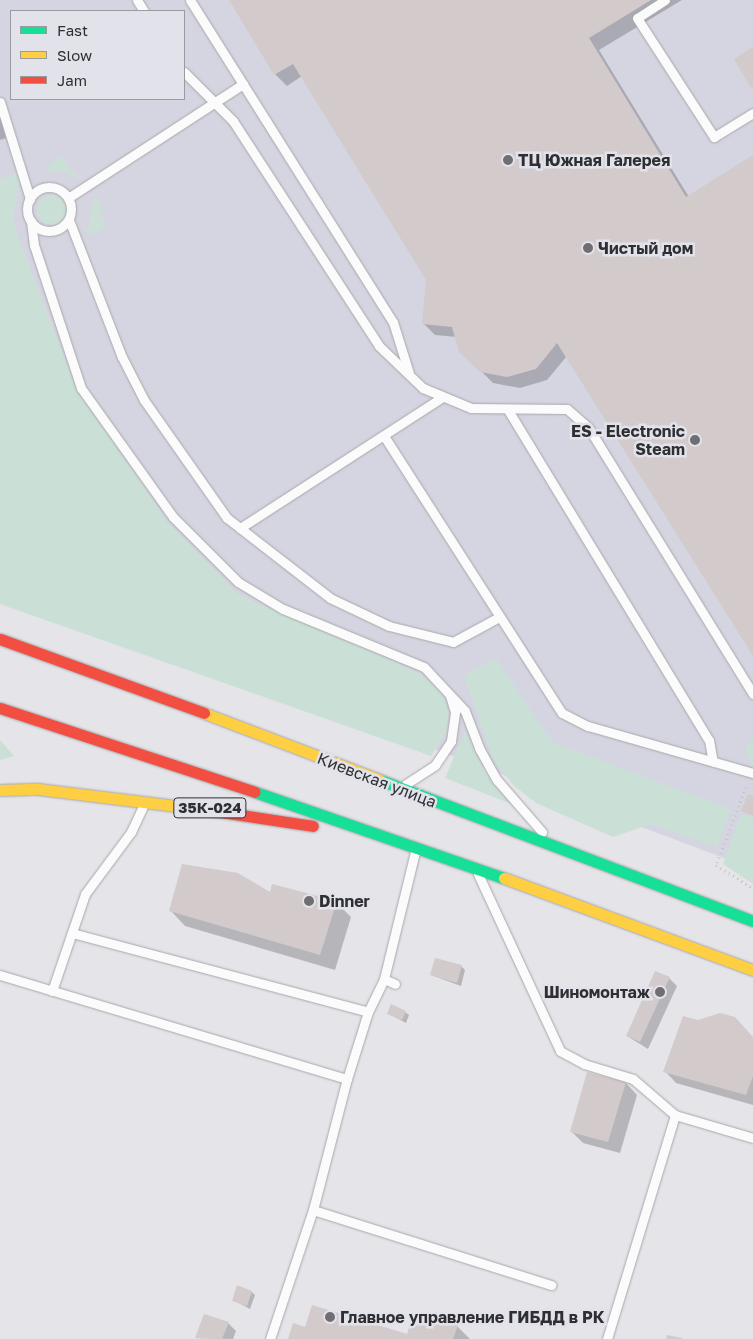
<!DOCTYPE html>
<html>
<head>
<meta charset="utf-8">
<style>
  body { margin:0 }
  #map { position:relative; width:753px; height:1339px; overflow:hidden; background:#e4e4e9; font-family:"Golos Text",sans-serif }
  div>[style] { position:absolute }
  .built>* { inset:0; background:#d5d5e1 }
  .green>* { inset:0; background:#cae0d6 }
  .round { border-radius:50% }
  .shadow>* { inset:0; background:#0003 }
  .building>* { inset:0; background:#d2cacb }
  .path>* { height:3px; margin-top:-1.5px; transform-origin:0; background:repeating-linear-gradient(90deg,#c4c4c7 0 1px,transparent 0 5px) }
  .roads { filter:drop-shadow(0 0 1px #a8a8ab) drop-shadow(0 0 1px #a8a8ab) }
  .lane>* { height:9px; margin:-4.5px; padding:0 4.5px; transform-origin:4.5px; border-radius:4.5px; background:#fbfbfc }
  .lane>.ring { margin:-4.5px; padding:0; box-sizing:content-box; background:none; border:9px solid #fbfbfc; border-radius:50% }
  .fast>* { height:11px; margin:-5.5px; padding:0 5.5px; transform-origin:5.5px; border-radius:5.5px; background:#16e098 }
  .slow>* { height:11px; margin:-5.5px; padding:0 5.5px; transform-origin:5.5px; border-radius:5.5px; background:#ffcf43 }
  .jam>* { height:11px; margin:-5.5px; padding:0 5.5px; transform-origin:5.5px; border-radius:5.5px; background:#f24e42 }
  .dots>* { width:14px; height:14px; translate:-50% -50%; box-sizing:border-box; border:2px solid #e2e2eb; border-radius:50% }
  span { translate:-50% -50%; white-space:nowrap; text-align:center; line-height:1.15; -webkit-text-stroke:5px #e2e2eb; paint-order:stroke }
  .shield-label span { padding:1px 4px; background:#e2e2eb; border:1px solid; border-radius:4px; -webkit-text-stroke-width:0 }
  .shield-label { font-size:15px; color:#2f2f33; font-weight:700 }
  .poi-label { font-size:16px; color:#2f2f33; font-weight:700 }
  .left { translate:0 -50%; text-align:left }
  .right { translate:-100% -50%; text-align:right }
  .street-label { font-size:16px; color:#2f2f33 }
  .legend { position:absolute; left:10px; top:10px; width:175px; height:90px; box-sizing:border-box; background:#e2e2eb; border:1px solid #9a9aa1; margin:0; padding:6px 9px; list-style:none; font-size:15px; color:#2f2f33 }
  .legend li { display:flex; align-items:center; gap:10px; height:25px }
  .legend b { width:25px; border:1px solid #9a9aa1 }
</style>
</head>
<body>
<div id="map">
  <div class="built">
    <div style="clip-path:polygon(evenodd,0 0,753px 0,753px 869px,248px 679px,0 318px,0 0,11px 11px,184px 11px,184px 99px,11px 99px,11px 11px)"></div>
  </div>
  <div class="green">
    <div style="clip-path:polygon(62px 156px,70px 169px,83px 180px,65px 172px,46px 170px,49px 164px)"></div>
    <div style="clip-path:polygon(18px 172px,20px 182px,13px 217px,17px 235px,77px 390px,169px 524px,237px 594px,419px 673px,443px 694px,449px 714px,447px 730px,431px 756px,0 604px,0 179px)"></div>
    <div class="round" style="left:37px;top:195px;width:30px;height:30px"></div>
    <div style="clip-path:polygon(95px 196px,104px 210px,99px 213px,107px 225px,93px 235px,87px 232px)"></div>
    <div style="clip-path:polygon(496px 658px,553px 743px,731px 809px,717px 847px,651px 824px,613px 837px,536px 803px,513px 785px,493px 759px,464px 676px)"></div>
    <div style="clip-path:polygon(465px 731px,484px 770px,514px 805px,445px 778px)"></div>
    <div style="clip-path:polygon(753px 739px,753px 764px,746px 754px,747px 745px)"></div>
    <div style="clip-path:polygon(0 740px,14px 756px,0 760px)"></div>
    <div style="clip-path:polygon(741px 814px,753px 817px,753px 884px,723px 864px)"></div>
  </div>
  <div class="shadow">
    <div style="clip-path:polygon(230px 0,682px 0,599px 50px,689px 197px,753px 157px,753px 654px,567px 356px,547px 380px,520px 388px,493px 383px,461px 351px,457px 337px,435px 335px,423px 323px,427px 280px,302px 76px,287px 86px,275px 74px)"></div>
    <div style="clip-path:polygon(0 117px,6px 138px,0 140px)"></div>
    <div style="clip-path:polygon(271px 894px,336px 902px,351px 917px,335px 970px,185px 926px,170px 910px)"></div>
    <div style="clip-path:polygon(461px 966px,465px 970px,461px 986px,431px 975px)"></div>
    <div style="clip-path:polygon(669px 978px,677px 986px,648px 1049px,627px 1036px)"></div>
    <div style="clip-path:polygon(405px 1012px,409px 1015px,406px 1023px,389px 1014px)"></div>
    <div style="clip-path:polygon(753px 1038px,753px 1105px,676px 1083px,665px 1071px)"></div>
    <div style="clip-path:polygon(626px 1083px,637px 1095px,620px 1153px,583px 1143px,571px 1131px)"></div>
    <div style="clip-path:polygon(252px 1292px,255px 1295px,250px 1309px,233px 1300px)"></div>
    <div style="clip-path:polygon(228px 1323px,236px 1331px,233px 1339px,197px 1338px)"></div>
    <div style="clip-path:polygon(457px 1326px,470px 1339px,289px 1339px,306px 1328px,408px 1336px)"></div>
  </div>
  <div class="building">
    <div style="clip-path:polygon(229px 0,651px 0,589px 38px,686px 197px,753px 155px,753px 656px,557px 343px,536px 369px,507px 377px,480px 372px,459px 352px,452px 327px,422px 324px,426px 280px,293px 64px,274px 75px)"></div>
    <div style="clip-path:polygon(753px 47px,753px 87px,751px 88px,734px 59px)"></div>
    <div style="clip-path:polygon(748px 794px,753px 796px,753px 816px,741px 811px)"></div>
    <div style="clip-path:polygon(182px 864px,238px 873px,270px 892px,272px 884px,337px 901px,320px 955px,169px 911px)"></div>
    <div style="clip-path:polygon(435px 958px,462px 965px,457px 983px,430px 975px)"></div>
    <div style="clip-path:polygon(655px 971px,670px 977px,640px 1042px,626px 1036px)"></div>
    <div style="clip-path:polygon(391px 1004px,406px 1011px,402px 1020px,387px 1014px)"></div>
    <div style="clip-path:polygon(720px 1013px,735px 1017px,753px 1037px,753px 1076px,746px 1095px,663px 1072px,683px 1016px,698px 1020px)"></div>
    <div style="clip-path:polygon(587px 1072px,626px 1082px,608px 1142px,570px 1132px)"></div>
    <div style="clip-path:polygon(237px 1285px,252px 1291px,247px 1306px,232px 1301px)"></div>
    <div style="clip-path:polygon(312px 1305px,407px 1334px,414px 1312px,458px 1325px,453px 1339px,288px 1339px,293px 1323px,305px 1327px)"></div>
    <div style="clip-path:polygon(204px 1314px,229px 1322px,222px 1339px,195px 1338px)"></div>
    <div style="clip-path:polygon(667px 1335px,682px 1338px,682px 1339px,666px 1339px)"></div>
  </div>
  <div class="path">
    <div style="left:746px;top:787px;width:84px;rotate:111deg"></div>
    <div style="left:716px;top:865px;width:44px;rotate:31.9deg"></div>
  </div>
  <div class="roads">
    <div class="lane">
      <div style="left:137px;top:0;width:13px;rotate:58deg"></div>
      <div style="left:190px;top:0;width:381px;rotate:57.8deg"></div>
      <div style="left:393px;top:322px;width:53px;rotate:72.6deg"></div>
      <div style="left:665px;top:0;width:33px;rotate:147deg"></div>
      <div style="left:637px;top:18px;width:142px;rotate:57.1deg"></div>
      <div style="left:714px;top:137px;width:46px;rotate:-31.6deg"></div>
      <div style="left:184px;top:72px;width:69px;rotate:45deg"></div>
      <div style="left:233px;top:121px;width:268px;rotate:57deg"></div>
      <div style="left:379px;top:346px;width:61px;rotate:43.7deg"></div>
      <div style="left:423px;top:388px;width:52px;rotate:22.6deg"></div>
      <div style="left:471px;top:408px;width:96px;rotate:0.6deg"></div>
      <div style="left:567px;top:409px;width:28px;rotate:41deg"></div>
      <div style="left:588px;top:427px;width:314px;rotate:58.3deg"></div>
      <div style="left:0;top:102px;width:102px;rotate:72.8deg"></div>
      <div class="ring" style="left:27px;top:187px;width:35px;height:35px"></div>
      <div style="left:68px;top:198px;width:209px;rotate:-33.1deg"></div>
      <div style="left:69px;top:220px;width:147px;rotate:68.9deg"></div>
      <div style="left:122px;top:357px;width:48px;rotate:62.9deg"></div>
      <div style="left:144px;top:400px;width:144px;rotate:54.9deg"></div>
      <div style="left:227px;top:518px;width:130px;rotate:37.8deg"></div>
      <div style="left:330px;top:598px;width:65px;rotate:25.4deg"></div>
      <div style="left:389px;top:626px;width:66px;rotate:14deg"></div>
      <div style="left:453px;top:642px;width:52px;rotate:-28.5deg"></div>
      <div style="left:31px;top:221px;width:24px;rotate:83deg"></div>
      <div style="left:34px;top:245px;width:151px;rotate:71.8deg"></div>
      <div style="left:81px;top:388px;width:158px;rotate:54.5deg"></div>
      <div style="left:173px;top:517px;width:92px;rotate:45deg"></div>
      <div style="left:238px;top:582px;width:52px;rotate:31deg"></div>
      <div style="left:283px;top:609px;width:152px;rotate:22.4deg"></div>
      <div style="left:424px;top:667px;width:60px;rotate:47deg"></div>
      <div style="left:465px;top:711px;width:40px;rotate:69deg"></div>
      <div style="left:479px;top:748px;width:37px;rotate:61deg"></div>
      <div style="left:497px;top:780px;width:69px;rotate:49.1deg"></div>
      <div style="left:508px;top:410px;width:386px;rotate:58.7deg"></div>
      <div style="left:709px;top:740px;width:22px;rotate:80deg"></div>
      <div style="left:384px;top:436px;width:329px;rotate:57.3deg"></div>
      <div style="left:562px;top:713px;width:29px;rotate:27deg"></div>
      <div style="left:588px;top:726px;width:172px;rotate:15.9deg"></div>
      <div style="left:240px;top:528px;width:239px;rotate:-32.9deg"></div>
      <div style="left:406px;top:784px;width:35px;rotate:-33deg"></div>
      <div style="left:435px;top:765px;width:29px;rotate:-56deg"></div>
      <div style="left:451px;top:741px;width:29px;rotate:-82deg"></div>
      <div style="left:455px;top:712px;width:17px;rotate:-107deg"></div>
      <div style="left:478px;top:874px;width:195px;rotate:65.1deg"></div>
      <div style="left:560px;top:1051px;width:27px;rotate:28deg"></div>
      <div style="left:584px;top:1064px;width:51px;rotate:17deg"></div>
      <div style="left:633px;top:1079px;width:55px;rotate:40.6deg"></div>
      <div style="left:675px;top:1115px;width:81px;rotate:16.4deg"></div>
      <div style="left:72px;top:933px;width:306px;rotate:14.9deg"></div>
      <div style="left:0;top:975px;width:362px;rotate:16.7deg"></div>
      <div style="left:384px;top:979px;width:12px;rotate:24deg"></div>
      <div style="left:52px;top:991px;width:102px;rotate:-71.2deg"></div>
      <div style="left:85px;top:894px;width:77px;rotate:-53.4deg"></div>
      <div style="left:131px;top:832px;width:31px;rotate:-65deg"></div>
      <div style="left:313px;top:1210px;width:250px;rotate:17.5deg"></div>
      <div style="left:270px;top:1339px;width:136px;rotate:-71.6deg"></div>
      <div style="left:313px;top:1210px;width:135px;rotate:-75.5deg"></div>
      <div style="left:347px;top:1079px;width:70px;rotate:-72.6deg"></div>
      <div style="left:368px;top:1012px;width:37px;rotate:-64deg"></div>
      <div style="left:384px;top:979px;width:135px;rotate:-76.3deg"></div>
      <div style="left:607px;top:1339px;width:234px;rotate:-73.1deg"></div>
    </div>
    <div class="fast">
      <div style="left:380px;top:780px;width:399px;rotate:20.7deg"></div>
      <div style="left:255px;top:792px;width:263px;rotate:19.1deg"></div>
    </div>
    <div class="slow">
      <div style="left:204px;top:713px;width:188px;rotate:20.8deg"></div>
      <div style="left:0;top:790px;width:38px;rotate:-2deg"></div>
      <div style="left:38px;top:789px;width:164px;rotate:7deg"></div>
      <div style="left:504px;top:878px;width:265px;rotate:20.3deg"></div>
    </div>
    <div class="jam">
      <div style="left:0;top:639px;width:217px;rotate:19.9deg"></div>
      <div style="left:0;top:708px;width:268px;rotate:18.2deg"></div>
      <div style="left:201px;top:809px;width:113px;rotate:8.6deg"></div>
    </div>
  </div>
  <div class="dots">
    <div style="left:508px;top:160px;background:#6e6e73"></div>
    <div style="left:588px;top:248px;background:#6e6e73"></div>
    <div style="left:695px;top:440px;background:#6e6e73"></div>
    <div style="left:309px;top:901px;background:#6e6e73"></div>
    <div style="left:660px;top:992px;background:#6e6e73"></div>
    <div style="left:330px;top:1317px;background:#6e6e73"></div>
  </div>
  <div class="shield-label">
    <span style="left:210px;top:808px">35К-024</span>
  </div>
  <div class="poi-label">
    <span class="left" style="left:518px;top:160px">ТЦ Южная Галерея</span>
    <span class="left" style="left:598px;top:248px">Чистый дом</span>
    <span class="right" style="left:685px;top:440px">ES - Electronic<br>Steam</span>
    <span class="left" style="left:319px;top:901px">Dinner</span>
    <span class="right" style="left:650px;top:992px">Шиномонтаж</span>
    <span class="left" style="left:340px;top:1317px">Главное управление ГИБДД в РК</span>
  </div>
  <div class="street-label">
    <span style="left:377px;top:780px;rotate:21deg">Киевская улица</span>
  </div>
  <ul class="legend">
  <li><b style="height:6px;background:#16e098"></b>Fast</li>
  <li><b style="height:6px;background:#ffcf43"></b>Slow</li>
  <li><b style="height:6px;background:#f24e42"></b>Jam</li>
  </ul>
</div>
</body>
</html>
